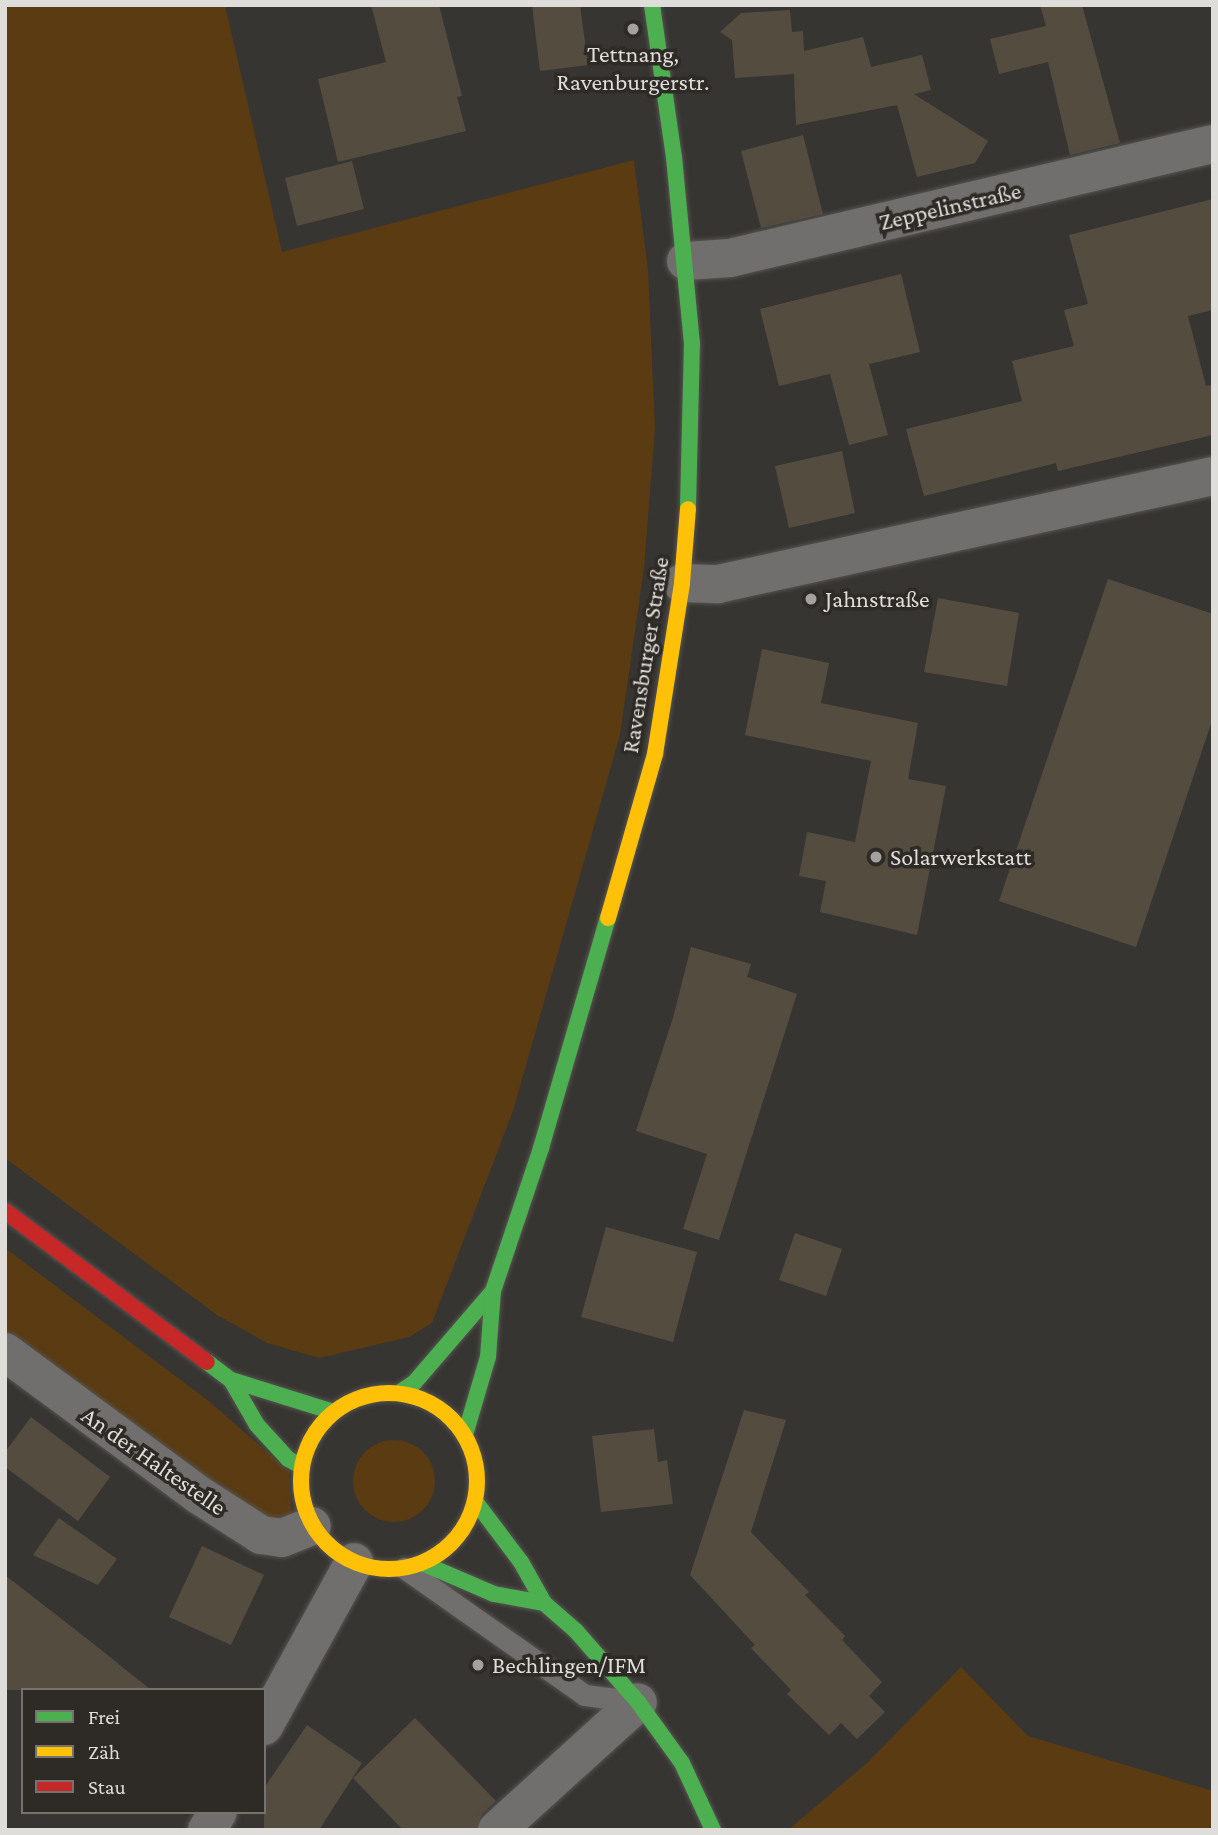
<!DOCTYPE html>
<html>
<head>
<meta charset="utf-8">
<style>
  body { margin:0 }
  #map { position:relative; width:1218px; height:1835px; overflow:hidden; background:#373532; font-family:"Crimson Pro",serif }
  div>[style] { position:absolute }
  .green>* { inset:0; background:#5a3b12 }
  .round { border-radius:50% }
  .building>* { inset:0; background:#554c40 }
  .roads { filter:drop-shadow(0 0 2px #555350) drop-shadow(0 0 2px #555350) }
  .lane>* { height:21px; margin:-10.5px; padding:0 10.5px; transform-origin:10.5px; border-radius:10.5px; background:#716f6d }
  .street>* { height:38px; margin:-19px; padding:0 19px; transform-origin:19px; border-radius:19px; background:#716f6d }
  .fast>* { height:16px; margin:-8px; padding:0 8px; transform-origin:8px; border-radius:8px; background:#4caf50 }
  .slow>* { height:16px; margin:-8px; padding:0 8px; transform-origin:8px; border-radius:8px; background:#ffc107 }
  .slow>.ring { margin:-8px; padding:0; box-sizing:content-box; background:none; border:16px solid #ffc107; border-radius:50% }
  .jam>* { height:16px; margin:-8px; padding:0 8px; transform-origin:8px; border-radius:8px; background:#c62828 }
  .dots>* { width:19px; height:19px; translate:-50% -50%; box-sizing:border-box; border:4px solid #2e2b27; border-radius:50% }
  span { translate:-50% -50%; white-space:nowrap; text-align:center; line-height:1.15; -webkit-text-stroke:7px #2e2b27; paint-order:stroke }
  .poi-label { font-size:24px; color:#dfddda }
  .left { translate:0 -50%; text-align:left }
  .street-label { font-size:24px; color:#dfddda }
  .frame { position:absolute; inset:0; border:7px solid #dfddda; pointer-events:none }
  .legend { position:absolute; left:21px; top:1688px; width:245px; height:126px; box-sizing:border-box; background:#2e2b27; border:2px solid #75726f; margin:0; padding:9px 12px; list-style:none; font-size:21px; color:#dfddda }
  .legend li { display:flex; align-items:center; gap:14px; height:35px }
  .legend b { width:35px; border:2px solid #75726f }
</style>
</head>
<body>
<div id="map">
  <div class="green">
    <div style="clip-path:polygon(225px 5px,282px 252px,634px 160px,648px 270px,655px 428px,644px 568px,620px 735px,513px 1111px,432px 1323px,409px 1337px,319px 1358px,267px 1343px,217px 1315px,5px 1158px,5px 6px)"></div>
    <div style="clip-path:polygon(5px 1248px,210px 1402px,289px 1471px,292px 1519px,264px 1528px,5px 1341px)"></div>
    <div class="round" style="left:353px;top:1440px;width:82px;height:82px"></div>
    <div style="clip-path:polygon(961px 1667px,1028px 1736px,1213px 1791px,1213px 1830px,788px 1830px,867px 1763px)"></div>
  </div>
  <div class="building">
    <div style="clip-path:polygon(371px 5px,439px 5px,462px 96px,457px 97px,466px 131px,338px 162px,318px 79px,386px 62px)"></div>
    <div style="clip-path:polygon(532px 5px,580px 5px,588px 65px,540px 71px)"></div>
    <div style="clip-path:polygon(1040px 5px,1082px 5px,1120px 143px,1070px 155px,1048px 62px,999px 74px,990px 39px,1046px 26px)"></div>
    <div style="clip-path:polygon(790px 10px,792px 32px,803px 31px,804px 51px,863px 37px,871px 67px,922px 55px,931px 90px,914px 94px,988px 141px,975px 163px,917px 177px,897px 105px,796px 125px,794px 74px,735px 78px,732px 40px,720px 32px,741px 13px)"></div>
    <div style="clip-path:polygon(803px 135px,823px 214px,761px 228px,741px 151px)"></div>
    <div style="clip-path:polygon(352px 161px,364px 209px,297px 226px,285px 178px)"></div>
    <div style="clip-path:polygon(1213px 199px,1213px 310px,1188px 316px,1206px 386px,1213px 385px,1213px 435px,1058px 471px,1056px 463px,924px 496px,906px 429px,1022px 401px,1012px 361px,1074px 346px,1064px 310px,1088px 304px,1069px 235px)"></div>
    <div style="clip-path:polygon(901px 274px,920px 352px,869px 364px,888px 435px,849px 445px,830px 374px,779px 386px,760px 309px)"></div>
    <div style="clip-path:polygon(842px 451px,855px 513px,789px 528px,775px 466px)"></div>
    <div style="clip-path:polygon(1108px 579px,1213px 614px,1213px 718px,1136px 947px,999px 901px)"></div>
    <div style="clip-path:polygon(938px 598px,1019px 613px,1007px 686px,924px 672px)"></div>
    <div style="clip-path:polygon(762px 649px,829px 663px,821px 703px,918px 723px,908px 779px,946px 786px,917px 935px,820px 912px,826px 881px,799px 876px,807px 832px,855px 842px,871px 761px,745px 735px)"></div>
    <div style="clip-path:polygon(691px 947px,751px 964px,747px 977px,797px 994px,719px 1240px,683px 1229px,707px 1154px,636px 1131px,673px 1018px)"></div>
    <div style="clip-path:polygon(606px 1227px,697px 1252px,673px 1342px,581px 1317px)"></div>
    <div style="clip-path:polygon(795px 1233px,842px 1249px,826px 1296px,779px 1280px)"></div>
    <div style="clip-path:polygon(744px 1410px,786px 1420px,751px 1532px,809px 1592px,805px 1595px,845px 1636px,842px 1640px,882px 1682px,869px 1696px,885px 1712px,857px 1739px,841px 1723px,829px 1735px,787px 1694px,791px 1690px,751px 1648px,755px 1645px,690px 1575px)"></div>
    <div style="clip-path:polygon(31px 1417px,110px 1477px,78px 1521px,5px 1467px,5px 1452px)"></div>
    <div style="clip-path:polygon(654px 1429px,658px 1462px,667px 1460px,673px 1504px,601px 1512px,592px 1436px)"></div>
    <div style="clip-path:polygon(59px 1518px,117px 1559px,98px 1585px,33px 1555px)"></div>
    <div style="clip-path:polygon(202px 1546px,264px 1575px,231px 1645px,169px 1617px)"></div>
    <div style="clip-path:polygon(5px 1575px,95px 1645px,151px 1690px,5px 1690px)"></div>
    <div style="clip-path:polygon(415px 1718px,496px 1801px,482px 1814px,476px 1830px,403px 1830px,353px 1778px)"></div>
    <div style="clip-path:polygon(307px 1725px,362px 1763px,319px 1830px,264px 1830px,264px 1788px)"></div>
  </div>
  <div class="roads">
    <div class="lane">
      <div style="left:404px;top:1568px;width:221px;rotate:35.1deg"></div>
      <div style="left:585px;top:1695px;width:53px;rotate:7.5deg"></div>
    </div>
    <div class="street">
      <div style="left:686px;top:261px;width:44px;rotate:-3.9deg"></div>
      <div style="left:730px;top:258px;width:496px;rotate:-13.3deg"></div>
      <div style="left:682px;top:583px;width:36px;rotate:2deg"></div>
      <div style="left:718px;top:584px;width:507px;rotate:-12.31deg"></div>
      <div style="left:5px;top:1352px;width:241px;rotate:36.4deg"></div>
      <div style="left:199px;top:1495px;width:74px;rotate:32.8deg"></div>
      <div style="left:261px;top:1535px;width:21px;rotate:8deg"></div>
      <div style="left:282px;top:1538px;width:32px;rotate:-22deg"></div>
      <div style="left:264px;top:1726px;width:187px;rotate:-61.2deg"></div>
      <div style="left:207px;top:1830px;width:21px;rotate:-59deg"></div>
      <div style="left:497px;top:1830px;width:190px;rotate:-42.2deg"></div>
    </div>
    <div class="fast">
      <div style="left:652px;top:5px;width:154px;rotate:81.8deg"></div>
      <div style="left:674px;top:157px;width:187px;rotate:84.5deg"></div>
      <div style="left:692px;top:343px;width:166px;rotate:91.4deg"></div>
      <div style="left:207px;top:1362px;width:30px;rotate:37deg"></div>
      <div style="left:231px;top:1380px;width:108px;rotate:17.3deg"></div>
      <div style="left:231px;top:1380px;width:52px;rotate:60deg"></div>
      <div style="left:257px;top:1425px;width:46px;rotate:47.6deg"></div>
      <div style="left:288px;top:1459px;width:15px;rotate:28deg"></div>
      <div style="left:399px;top:1393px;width:18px;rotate:-34deg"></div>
      <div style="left:414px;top:1383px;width:121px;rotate:-49.3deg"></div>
      <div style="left:465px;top:1435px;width:81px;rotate:-73.6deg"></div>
      <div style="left:488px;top:1357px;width:66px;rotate:-85.7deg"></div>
      <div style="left:493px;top:1291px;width:151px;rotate:-71.4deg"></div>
      <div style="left:541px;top:1148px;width:240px;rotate:-73.8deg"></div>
      <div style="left:475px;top:1501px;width:76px;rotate:53deg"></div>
      <div style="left:521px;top:1562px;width:47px;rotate:60.7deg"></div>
      <div style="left:544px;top:1603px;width:43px;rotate:41.2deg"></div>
      <div style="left:576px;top:1631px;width:94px;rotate:48.9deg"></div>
      <div style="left:638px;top:1702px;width:75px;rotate:54.2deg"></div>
      <div style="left:682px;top:1763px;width:74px;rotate:65.2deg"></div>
      <div style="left:422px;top:1563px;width:78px;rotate:23.3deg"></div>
      <div style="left:494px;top:1594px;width:51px;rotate:10.2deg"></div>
    </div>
    <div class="slow">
      <div style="left:608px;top:918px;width:171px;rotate:-74deg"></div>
      <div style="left:655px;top:754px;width:173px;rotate:-81deg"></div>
      <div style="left:682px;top:583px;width:74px;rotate:-85.4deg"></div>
      <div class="ring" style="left:301px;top:1393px;width:160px;height:160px"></div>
    </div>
    <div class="jam">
      <div style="left:5px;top:1211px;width:252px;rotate:36.8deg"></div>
    </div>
  </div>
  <div class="dots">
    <div style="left:633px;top:29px;background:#a4a29f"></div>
    <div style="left:811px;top:599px;background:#a4a29f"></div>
    <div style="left:876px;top:857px;background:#a4a29f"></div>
    <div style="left:478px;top:1665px;background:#a4a29f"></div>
  </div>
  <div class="poi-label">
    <span style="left:633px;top:68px">Tettnang,<br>Ravenburgerstr.</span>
    <span class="left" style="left:825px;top:599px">Jahnstraße</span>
    <span class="left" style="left:890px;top:857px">Solarwerkstatt</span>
    <span class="left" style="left:492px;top:1665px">Bechlingen/IFM</span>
  </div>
  <div class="street-label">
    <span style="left:950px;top:206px;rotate:-13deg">Zeppelinstraße</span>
    <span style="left:645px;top:655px;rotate:-81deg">Ravensburger Straße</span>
    <span style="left:154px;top:1461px;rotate:35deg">An der Haltestelle</span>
  </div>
  <div class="frame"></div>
  <ul class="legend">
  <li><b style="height:9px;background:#4caf50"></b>Frei</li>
  <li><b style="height:9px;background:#ffc107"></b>Zäh</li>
  <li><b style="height:9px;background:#c62828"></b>Stau</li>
  </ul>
</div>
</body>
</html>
